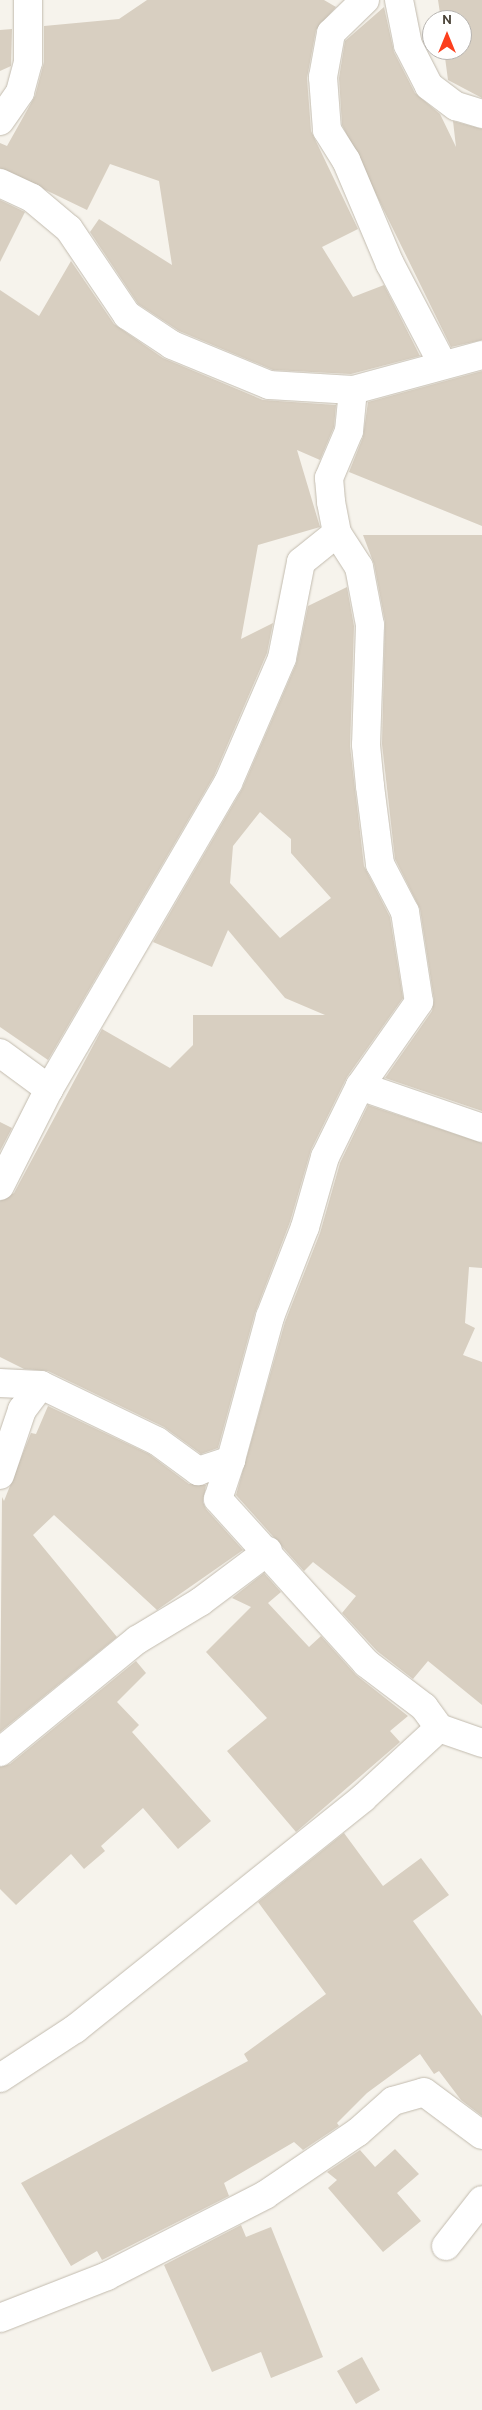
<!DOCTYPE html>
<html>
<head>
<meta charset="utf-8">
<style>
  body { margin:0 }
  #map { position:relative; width:482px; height:2410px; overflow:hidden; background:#f6f3ec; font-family:Overpass,sans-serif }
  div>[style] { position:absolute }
  .building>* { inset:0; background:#d8cfc1 }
  .roads { filter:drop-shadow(0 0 1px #c2bbae) drop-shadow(0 0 1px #c2bbae) }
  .street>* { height:28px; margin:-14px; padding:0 14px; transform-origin:14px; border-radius:14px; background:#fff }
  span { translate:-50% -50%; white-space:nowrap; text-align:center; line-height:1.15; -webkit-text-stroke:4.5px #fff; paint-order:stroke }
  .north { position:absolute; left:422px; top:10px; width:50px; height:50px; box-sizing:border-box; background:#fff; border:1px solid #b7b4b0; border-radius:50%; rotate:0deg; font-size:14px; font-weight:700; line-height:20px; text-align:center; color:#4b4439 }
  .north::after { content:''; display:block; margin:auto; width:18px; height:22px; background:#fc3f1d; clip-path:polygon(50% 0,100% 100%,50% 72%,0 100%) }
</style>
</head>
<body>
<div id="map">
  <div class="building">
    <div style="clip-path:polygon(147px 0,324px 0,336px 7px,316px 30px,307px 78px,311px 131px,358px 229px,322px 247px,353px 297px,384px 285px,420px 356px,351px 374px,273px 370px,179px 331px,138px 304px,90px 232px,99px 219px,172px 265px,159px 181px,110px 164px,87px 210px,0 168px,0 143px,7px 146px,35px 96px,44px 62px,44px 26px,119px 19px)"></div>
    <div style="clip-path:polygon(438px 0,482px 0,482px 98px,448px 80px,444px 50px,462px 50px,462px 20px,441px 20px)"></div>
    <div style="clip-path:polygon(384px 7px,394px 52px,415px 93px,440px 114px,456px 147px,453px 121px,482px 129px,482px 340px,451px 347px,342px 125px,339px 78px,345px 41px)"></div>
    <div style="clip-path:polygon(12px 29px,11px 66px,0 71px,0 30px)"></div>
    <div style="clip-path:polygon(0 200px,25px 212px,0 262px)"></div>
    <div style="clip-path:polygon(71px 261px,114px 324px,163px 358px,263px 400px,336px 405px,334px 427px,320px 460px,297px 450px,320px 527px,258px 545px,241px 639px,273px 623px,267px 653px,214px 776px,48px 1060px,0 1027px,0 290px,39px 316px)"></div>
    <div style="clip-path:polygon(482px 371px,482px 526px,349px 472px,363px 437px,368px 402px)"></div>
    <div style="clip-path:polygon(363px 535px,482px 535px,482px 1111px,385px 1078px,432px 1011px,434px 1000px,420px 909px,395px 859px,382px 744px,385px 622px,374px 564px)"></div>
    <div style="clip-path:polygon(evenodd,347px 587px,354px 626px,350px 746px,364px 866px,390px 917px,403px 998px,347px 1077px,311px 1150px,290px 1222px,255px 1313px,218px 1448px,201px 1454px,164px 1427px,48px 1371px,24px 1369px,0 1357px,0 1201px,14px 1193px,102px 1029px,170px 1068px,193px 1045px,193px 1015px,325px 1015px,285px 998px,228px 930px,212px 967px,153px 942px,242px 789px,296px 664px,308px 606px,347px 587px,260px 812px,291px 839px,291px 853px,331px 898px,280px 938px,230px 883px,233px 846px,260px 812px)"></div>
    <div style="clip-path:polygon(368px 1105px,482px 1143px,482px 1268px,469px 1267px,465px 1323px,475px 1328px,463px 1355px,482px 1362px,482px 1705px,428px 1661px,413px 1679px,377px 1651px,342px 1613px,356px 1596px,313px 1562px,304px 1571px,236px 1495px,285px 1322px,320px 1233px,340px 1163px)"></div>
    <div style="clip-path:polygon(0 1122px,12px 1128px,0 1151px)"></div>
    <div style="clip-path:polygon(48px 1406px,149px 1454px,189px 1484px,206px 1485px,203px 1502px,206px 1509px,243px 1550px,157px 1610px,54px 1515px,33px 1535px,117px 1637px,0 1732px,2px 1497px,4px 1501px,31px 1433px,36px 1434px)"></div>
    <div style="clip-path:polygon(264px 1573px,281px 1592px,268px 1603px,309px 1647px,321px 1636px,356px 1675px,408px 1716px,390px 1731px,400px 1742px,296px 1832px,227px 1751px,267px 1718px,206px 1652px,251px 1607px,232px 1598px)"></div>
    <div style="clip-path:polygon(136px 1661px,146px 1673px,117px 1702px,139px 1725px,132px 1732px,211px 1821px,178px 1849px,143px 1808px,101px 1846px,105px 1851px,84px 1869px,71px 1854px,16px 1905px,0 1889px,0 1767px,10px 1764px)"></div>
    <div style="clip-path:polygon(344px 1833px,383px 1886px,421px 1858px,449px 1895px,413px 1921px,482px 2016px,482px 2116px,461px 2100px,439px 2071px,434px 2074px,420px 2054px,367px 2093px,337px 2123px,339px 2126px,303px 2150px,294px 2142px,224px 2183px,229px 2196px,102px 2260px,97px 2251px,71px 2266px,21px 2183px,248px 2061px,244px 2054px,326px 1994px,258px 1902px)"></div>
    <div style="clip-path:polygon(395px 2149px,419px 2174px,397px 2193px,421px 2221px,383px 2252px,328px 2188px,337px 2180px,327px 2172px,360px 2150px,375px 2167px)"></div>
    <div style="clip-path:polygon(241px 2225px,246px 2237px,271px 2227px,323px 2357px,271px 2378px,261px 2352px,212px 2372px,164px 2265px)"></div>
    <div style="clip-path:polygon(362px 2357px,380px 2390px,356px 2404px,337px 2371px)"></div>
  </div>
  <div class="roads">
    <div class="street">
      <div style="left:365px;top:0;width:47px;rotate:135.9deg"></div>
      <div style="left:331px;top:33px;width:45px;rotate:100.3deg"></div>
      <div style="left:323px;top:77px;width:53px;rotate:85.7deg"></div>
      <div style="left:327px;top:130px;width:36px;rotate:58deg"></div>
      <div style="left:346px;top:160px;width:113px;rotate:67.1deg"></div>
      <div style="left:390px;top:264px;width:112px;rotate:62.3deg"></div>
      <div style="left:399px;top:0;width:46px;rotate:78.7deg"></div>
      <div style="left:408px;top:45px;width:46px;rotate:62.9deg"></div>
      <div style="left:429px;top:86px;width:34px;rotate:37deg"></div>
      <div style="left:456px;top:106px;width:27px;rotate:17deg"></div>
      <div style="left:0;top:121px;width:35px;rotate:-55deg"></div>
      <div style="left:20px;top:92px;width:31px;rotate:-75deg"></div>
      <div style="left:28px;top:62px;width:62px;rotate:-90deg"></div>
      <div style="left:0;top:183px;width:35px;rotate:25deg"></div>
      <div style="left:32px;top:198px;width:48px;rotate:40deg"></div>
      <div style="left:69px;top:229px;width:104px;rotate:56deg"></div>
      <div style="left:127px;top:315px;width:54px;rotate:33.7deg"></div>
      <div style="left:172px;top:345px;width:105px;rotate:22.4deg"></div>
      <div style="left:269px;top:385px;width:84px;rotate:3.4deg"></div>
      <div style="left:353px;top:390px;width:41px;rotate:95.6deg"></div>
      <div style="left:349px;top:431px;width:51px;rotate:113.1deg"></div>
      <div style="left:329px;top:478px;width:24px;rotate:85deg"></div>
      <div style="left:331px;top:502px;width:32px;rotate:79deg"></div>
      <div style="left:337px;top:533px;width:40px;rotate:57.1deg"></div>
      <div style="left:359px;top:567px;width:59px;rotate:79.3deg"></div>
      <div style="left:370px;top:625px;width:120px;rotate:91.9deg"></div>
      <div style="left:366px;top:745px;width:41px;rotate:84.4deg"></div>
      <div style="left:370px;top:786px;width:79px;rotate:82.7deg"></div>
      <div style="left:380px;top:864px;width:54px;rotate:62.5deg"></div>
      <div style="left:405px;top:912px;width:91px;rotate:81.2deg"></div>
      <div style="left:419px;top:1002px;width:103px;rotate:125.1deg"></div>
      <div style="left:360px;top:1086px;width:79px;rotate:116.2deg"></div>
      <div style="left:325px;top:1157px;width:73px;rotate:105.9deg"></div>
      <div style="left:305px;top:1227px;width:97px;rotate:111.3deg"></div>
      <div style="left:270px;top:1317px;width:148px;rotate:105.3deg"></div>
      <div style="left:353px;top:390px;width:134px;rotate:-15.2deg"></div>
      <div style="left:0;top:1053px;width:61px;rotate:36.3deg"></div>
      <div style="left:360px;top:1086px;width:129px;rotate:19deg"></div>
      <div style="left:0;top:1186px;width:109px;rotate:-63.2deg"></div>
      <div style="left:49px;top:1089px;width:355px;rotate:-59.7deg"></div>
      <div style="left:228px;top:783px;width:136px;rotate:-66.6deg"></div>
      <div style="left:282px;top:658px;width:98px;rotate:-78.8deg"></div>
      <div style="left:301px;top:562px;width:46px;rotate:-38.9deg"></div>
      <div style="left:0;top:1383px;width:41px;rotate:2.8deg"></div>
      <div style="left:0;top:1475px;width:69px;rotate:-71.3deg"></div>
      <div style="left:22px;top:1410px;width:31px;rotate:-53deg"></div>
      <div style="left:41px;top:1385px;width:129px;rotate:25.8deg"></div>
      <div style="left:157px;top:1441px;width:51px;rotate:36.2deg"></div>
      <div style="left:198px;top:1471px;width:35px;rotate:-18deg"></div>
      <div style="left:231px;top:1460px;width:41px;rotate:108.4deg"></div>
      <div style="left:218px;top:1499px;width:221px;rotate:47.9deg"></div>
      <div style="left:366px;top:1663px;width:73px;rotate:37.2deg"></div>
      <div style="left:424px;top:1707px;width:26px;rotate:54deg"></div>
      <div style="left:439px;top:1728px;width:46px;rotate:19.2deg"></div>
      <div style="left:0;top:1752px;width:177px;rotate:-39.3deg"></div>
      <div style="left:137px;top:1640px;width:74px;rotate:-31.1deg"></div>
      <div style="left:200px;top:1602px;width:85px;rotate:-36.9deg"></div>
      <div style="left:0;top:2078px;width:90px;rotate:-33.2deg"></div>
      <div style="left:75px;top:2029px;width:369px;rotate:-38.7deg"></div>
      <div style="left:363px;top:1798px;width:103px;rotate:-42.6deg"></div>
      <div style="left:446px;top:2246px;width:58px;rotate:-52deg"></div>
      <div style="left:0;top:2318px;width:115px;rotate:-21.4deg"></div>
      <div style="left:107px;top:2276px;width:178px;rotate:-27.1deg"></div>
      <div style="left:265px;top:2195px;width:112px;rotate:-34.1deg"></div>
      <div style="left:358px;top:2132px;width:47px;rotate:-41.5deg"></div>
      <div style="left:393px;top:2101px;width:32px;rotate:-16deg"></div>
      <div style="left:424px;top:2092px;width:72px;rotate:36.6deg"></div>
    </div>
  </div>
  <div class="north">N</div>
</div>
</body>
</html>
